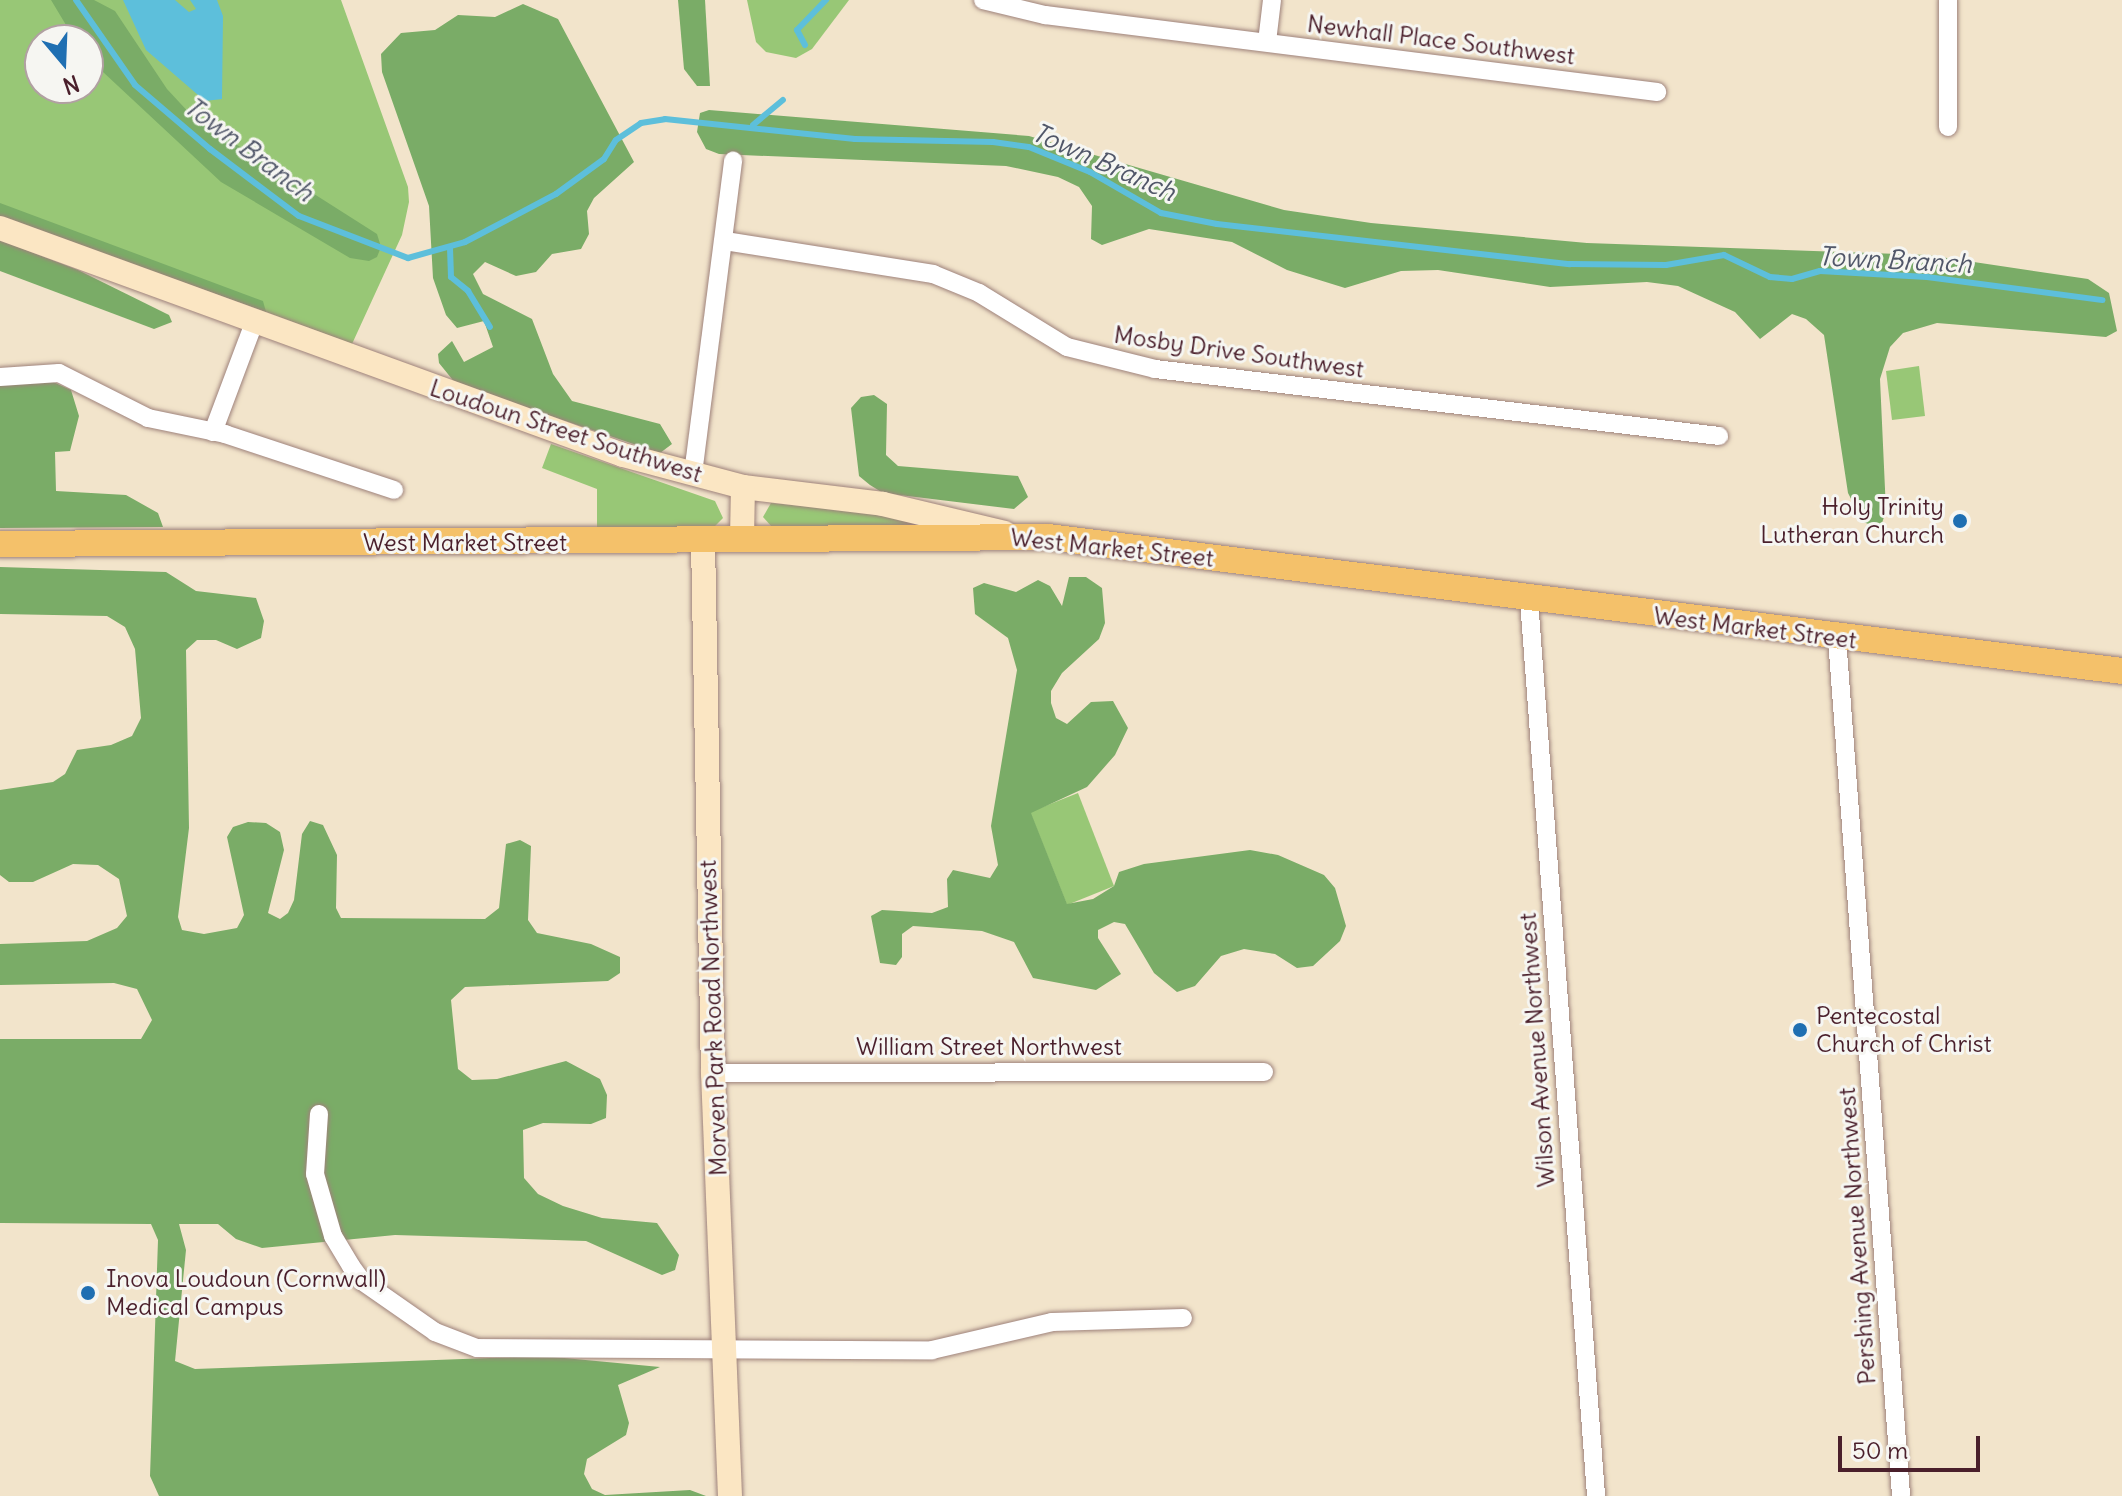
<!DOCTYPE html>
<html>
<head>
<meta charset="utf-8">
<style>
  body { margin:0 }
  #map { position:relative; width:2122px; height:1496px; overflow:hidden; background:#f2e4cb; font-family:Delius,sans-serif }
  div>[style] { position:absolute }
  .green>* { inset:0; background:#98c776 }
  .forest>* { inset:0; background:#7aac67 }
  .water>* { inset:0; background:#5dbfdb }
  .stream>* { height:6px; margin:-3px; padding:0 3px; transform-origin:3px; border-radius:3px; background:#5dbfdb }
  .roads { filter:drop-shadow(0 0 2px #9e827b) drop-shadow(0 0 2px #9e827b) }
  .street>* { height:18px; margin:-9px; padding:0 9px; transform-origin:9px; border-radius:9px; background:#fff }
  .secondary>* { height:24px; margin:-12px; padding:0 12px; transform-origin:12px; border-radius:12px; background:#fbe6c3 }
  .primary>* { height:26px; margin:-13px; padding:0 13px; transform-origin:13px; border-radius:13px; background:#f4c16a }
  .dots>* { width:22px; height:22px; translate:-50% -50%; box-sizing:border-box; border:4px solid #f6f6f2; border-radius:50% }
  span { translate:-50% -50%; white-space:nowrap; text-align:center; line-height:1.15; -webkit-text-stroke:6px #f6f6f2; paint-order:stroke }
  .street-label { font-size:24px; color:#4a1f2b }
  .poi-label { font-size:24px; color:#4a1f2b }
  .right { translate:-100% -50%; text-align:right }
  .left { translate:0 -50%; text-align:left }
  .water-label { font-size:26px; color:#515769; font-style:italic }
  .north { position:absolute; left:24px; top:24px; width:80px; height:80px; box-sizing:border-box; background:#f6f6f2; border:2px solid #b1a0a2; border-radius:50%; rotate:161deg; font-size:22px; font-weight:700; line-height:32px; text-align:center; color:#4a1f2b }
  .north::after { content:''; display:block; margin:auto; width:28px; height:36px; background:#1f6fb2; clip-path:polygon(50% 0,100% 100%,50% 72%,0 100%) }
  .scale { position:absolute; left:1838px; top:1436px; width:142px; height:36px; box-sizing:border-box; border:4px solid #4a1f2b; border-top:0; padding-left:10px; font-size:24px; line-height:28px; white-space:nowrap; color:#4a1f2b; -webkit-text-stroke:6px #f6f6f2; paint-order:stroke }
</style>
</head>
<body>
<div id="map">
  <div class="green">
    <div style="clip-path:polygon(evenodd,0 0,341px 0,408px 187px,409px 202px,402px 235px,352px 344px,0 213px,0 0,40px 40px,88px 40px,88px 88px,40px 88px,40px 40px)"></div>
    <div style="clip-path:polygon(747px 0,849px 0,812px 49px,796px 58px,766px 52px,756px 42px)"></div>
    <div style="clip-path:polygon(1919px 366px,1925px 416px,1892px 420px,1886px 371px)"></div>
    <div style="clip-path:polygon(551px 444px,715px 501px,723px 518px,714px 527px,597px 530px,597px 489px,542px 468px)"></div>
    <div style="clip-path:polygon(771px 503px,887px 514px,945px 527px,772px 527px,763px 517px)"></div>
    <div style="clip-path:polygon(1078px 793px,1114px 886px,1067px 905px,1030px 812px)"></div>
  </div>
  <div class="forest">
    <div style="clip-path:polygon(51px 0,94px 0,115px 11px,167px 89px,193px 117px,377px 234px,381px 247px,377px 257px,369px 261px,350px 258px,221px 182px,88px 58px,88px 40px,75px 40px)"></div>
    <div style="clip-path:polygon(678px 0,705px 0,710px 86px,697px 86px,684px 69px)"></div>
    <div style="clip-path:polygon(523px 4px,558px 19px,634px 162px,594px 198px,587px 211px,589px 234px,581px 249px,552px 254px,536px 272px,516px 276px,485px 262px,473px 274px,483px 294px,532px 319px,553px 374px,572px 401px,660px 424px,672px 444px,660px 453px,456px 384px,439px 363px,438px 354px,452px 341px,464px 362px,493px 347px,484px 321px,457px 328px,446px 315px,433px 278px,429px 206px,382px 72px,381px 54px,401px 33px,435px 30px,458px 15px,495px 17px)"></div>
    <div style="clip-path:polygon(709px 110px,1029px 136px,1284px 210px,1371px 223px,1587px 243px,1927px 255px,2088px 279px,2109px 293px,2117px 331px,2106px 337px,1937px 323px,1903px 333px,1890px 347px,1880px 379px,1886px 511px,1882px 523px,1874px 526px,1863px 522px,1848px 493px,1824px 335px,1806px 319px,1792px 314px,1760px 339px,1735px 312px,1678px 286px,1647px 282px,1550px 287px,1438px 270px,1401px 271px,1345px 288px,1287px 270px,1232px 242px,1149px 229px,1102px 245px,1091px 239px,1092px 206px,1079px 187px,1058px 177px,1006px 166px,719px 154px,706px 149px,697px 132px,700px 113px)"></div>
    <div style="clip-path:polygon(0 203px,263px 301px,266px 312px,0 217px)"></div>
    <div style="clip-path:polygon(0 240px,78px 270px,169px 315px,172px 322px,154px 329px,0 271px)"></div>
    <div style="clip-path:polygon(51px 381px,71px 390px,79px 416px,70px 451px,55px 452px,56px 491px,126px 495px,158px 513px,163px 527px,0 528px,0 385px)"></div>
    <div style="clip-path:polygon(874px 395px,887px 404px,886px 455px,898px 466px,1018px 476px,1028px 497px,1014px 509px,883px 493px,870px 485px,859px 476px,851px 408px,861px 397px)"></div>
    <div style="clip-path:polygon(0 567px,166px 572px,196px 591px,256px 598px,264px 621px,261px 638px,237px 649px,216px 640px,197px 640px,186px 650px,189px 828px,178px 917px,182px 930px,204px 934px,237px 928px,244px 915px,227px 837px,233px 827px,248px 822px,266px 823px,280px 832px,284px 850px,268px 913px,280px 919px,288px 913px,294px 900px,302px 834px,310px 821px,323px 825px,337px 855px,336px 908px,341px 918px,485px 919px,499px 908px,506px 844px,520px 840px,531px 846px,528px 920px,537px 933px,591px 944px,620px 957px,620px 973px,608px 981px,465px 987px,451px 1000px,458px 1069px,472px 1080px,497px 1079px,566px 1061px,600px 1079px,607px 1095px,606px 1118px,591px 1124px,543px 1123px,523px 1130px,524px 1178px,538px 1194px,563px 1206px,602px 1218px,657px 1223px,679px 1255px,675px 1270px,662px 1275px,586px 1241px,395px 1235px,262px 1248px,236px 1239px,218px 1224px,179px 1224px,186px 1250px,175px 1361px,195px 1369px,543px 1356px,660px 1367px,618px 1385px,629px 1423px,626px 1435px,587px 1459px,584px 1474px,592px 1489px,605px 1495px,690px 1490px,706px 1496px,159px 1496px,150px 1476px,158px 1240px,151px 1224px,0 1223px,0 1039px,141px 1039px,152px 1020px,137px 989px,114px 983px,0 985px,0 944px,87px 941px,117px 928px,127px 916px,119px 879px,98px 865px,73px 864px,33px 882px,9px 882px,0 875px,0 790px,53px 782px,65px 774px,77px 750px,111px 745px,132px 736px,141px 718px,135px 649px,125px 627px,107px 616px,0 614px)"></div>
    <div style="clip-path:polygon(1069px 577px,1086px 577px,1102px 588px,1105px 623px,1099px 639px,1062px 673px,1051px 691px,1051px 703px,1056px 718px,1067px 724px,1091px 702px,1113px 701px,1128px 728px,1115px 755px,1087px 787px,1031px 813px,1067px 904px,1093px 899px,1114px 886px,1119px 872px,1144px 864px,1250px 850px,1278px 855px,1324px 875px,1335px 888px,1346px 926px,1340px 941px,1313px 966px,1297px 968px,1275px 954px,1244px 949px,1221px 956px,1195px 986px,1177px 992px,1154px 973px,1125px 924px,1114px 922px,1098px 930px,1098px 938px,1121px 974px,1096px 990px,1033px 978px,1014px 942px,982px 931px,913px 926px,902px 934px,902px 957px,896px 965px,880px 963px,871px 916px,882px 910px,932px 913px,948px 907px,947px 879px,953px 870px,990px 878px,998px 865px,991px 826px,1017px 670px,1008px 638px,975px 614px,973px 588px,984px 583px,1016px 592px,1038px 580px,1050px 586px,1062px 606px)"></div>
  </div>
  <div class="water">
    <div style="clip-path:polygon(123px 0,175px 0,189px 12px,196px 9px,190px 0,217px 0,223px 16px,222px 99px,205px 101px,146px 50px)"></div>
  </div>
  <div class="stream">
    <div style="left:76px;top:0;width:103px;rotate:55.2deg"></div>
    <div style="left:135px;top:85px;width:99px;rotate:40.5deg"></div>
    <div style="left:210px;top:149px;width:111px;rotate:37deg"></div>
    <div style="left:299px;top:216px;width:117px;rotate:21.1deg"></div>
    <div style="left:408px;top:258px;width:59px;rotate:-15.7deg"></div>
    <div style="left:465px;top:242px;width:103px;rotate:-27.8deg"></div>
    <div style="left:556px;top:194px;width:59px;rotate:-36.1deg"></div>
    <div style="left:604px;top:159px;width:22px;rotate:-58deg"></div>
    <div style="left:616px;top:140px;width:30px;rotate:-34deg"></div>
    <div style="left:641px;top:123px;width:24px;rotate:-9deg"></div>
    <div style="left:665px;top:119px;width:191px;rotate:6deg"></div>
    <div style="left:855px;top:139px;width:138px;rotate:1.2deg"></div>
    <div style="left:993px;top:142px;width:36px;rotate:8deg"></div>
    <div style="left:1029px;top:147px;width:66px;rotate:22.3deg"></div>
    <div style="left:1090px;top:172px;width:82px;rotate:30deg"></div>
    <div style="left:1161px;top:213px;width:57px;rotate:11.1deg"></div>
    <div style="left:1217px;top:224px;width:355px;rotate:6.5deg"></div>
    <div style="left:1570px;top:264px;width:96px;rotate:0.6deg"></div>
    <div style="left:1666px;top:265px;width:59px;rotate:-9.8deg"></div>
    <div style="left:1724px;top:255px;width:51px;rotate:25.6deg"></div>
    <div style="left:1770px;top:277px;width:22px;rotate:5deg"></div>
    <div style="left:1792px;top:279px;width:29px;rotate:-16deg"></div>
    <div style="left:1820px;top:271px;width:107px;rotate:3.2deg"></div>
    <div style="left:1927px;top:277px;width:177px;rotate:7.5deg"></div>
    <div style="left:805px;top:45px;width:17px;rotate:-118deg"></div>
    <div style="left:797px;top:30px;width:42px;rotate:-46deg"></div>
    <div style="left:753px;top:125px;width:39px;rotate:-40deg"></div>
    <div style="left:450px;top:248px;width:29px;rotate:88deg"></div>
    <div style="left:451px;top:277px;width:22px;rotate:39deg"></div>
    <div style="left:468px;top:291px;width:42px;rotate:58.6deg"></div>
  </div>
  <div class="roads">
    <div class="street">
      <div style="left:983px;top:0;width:64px;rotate:13.6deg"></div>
      <div style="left:1045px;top:15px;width:617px;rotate:7.17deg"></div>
      <div style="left:1948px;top:0;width:127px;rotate:90deg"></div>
      <div style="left:1267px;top:42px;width:42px;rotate:-83.2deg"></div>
      <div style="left:725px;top:241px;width:211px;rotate:9deg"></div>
      <div style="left:933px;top:274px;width:50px;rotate:22.4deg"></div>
      <div style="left:979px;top:293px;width:103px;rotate:31.5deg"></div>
      <div style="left:1067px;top:347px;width:91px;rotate:14deg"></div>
      <div style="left:1155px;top:369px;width:568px;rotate:6.77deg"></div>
      <div style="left:0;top:377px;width:59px;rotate:-3.9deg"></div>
      <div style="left:59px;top:373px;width:100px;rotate:26.8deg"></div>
      <div style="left:148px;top:418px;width:79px;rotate:11.7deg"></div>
      <div style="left:225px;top:434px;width:178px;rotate:18.3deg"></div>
      <div style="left:213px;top:432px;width:116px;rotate:-69.4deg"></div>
      <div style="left:693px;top:474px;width:316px;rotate:-82.7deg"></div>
      <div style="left:1529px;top:600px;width:899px;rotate:85.72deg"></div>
      <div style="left:1837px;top:638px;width:860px;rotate:85.73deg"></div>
      <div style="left:713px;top:1073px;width:551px;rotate:-0.1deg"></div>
      <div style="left:319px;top:1114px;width:60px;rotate:93.8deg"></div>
      <div style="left:315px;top:1174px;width:65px;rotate:73.8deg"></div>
      <div style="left:333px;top:1236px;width:35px;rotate:59deg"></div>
      <div style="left:351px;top:1266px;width:19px;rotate:54deg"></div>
      <div style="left:362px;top:1281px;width:89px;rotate:34.9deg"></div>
      <div style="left:435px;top:1332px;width:45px;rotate:20.9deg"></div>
      <div style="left:477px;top:1348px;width:455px;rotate:0.3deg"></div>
      <div style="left:932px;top:1350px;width:123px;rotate:-13.1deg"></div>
      <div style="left:1052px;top:1322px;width:131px;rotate:-1.7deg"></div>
    </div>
    <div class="secondary">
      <div style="left:0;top:228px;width:663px;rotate:20.02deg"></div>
      <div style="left:623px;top:455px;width:124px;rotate:14.9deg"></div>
      <div style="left:743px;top:487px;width:141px;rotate:6.9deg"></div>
      <div style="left:883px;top:504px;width:125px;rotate:13.4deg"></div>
      <div style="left:742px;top:538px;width:51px;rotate:-88.9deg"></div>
      <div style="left:703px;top:540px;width:533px;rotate:88.93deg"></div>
      <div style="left:713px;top:1073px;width:423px;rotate:87.7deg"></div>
    </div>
    <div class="primary">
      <div style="left:0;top:544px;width:1048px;rotate:-0.38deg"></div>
      <div style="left:1048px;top:537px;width:1082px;rotate:7.11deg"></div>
    </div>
  </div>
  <div class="dots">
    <div style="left:1960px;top:521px;background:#1f6fb2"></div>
    <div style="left:1800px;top:1030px;background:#1f6fb2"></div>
    <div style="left:88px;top:1293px;background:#1f6fb2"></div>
  </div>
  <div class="street-label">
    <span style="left:1441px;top:40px;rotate:7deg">Newhall Place Southwest</span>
    <span style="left:1239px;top:352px;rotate:8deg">Mosby Drive Southwest</span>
    <span style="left:566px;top:431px;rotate:18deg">Loudoun Street Southwest</span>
    <span style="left:465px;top:543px">West Market Street</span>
    <span style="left:1112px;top:548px;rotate:6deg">West Market Street</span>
    <span style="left:1755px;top:628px;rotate:7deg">West Market Street</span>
    <span style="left:713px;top:1018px;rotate:-92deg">Morven Park Road Northwest</span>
    <span style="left:989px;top:1047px">William Street Northwest</span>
    <span style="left:1537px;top:1050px;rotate:-94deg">Wilson Avenue Northwest</span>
    <span style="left:1857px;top:1236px;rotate:-94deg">Pershing Avenue Northwest</span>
  </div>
  <div class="poi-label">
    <span class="right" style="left:1944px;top:521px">Holy Trinity<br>Lutheran Church</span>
    <span class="left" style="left:1816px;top:1030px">Pentecostal<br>Church of Christ</span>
    <span class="left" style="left:106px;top:1293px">Inova Loudoun (Cornwall)<br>Medical Campus</span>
  </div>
  <div class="water-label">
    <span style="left:249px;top:149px;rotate:37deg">Town Branch</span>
    <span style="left:1104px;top:162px;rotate:24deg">Town Branch</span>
    <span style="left:1895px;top:260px;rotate:3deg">Town Branch</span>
  </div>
  <div class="north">N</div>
  <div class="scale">50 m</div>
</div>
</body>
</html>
